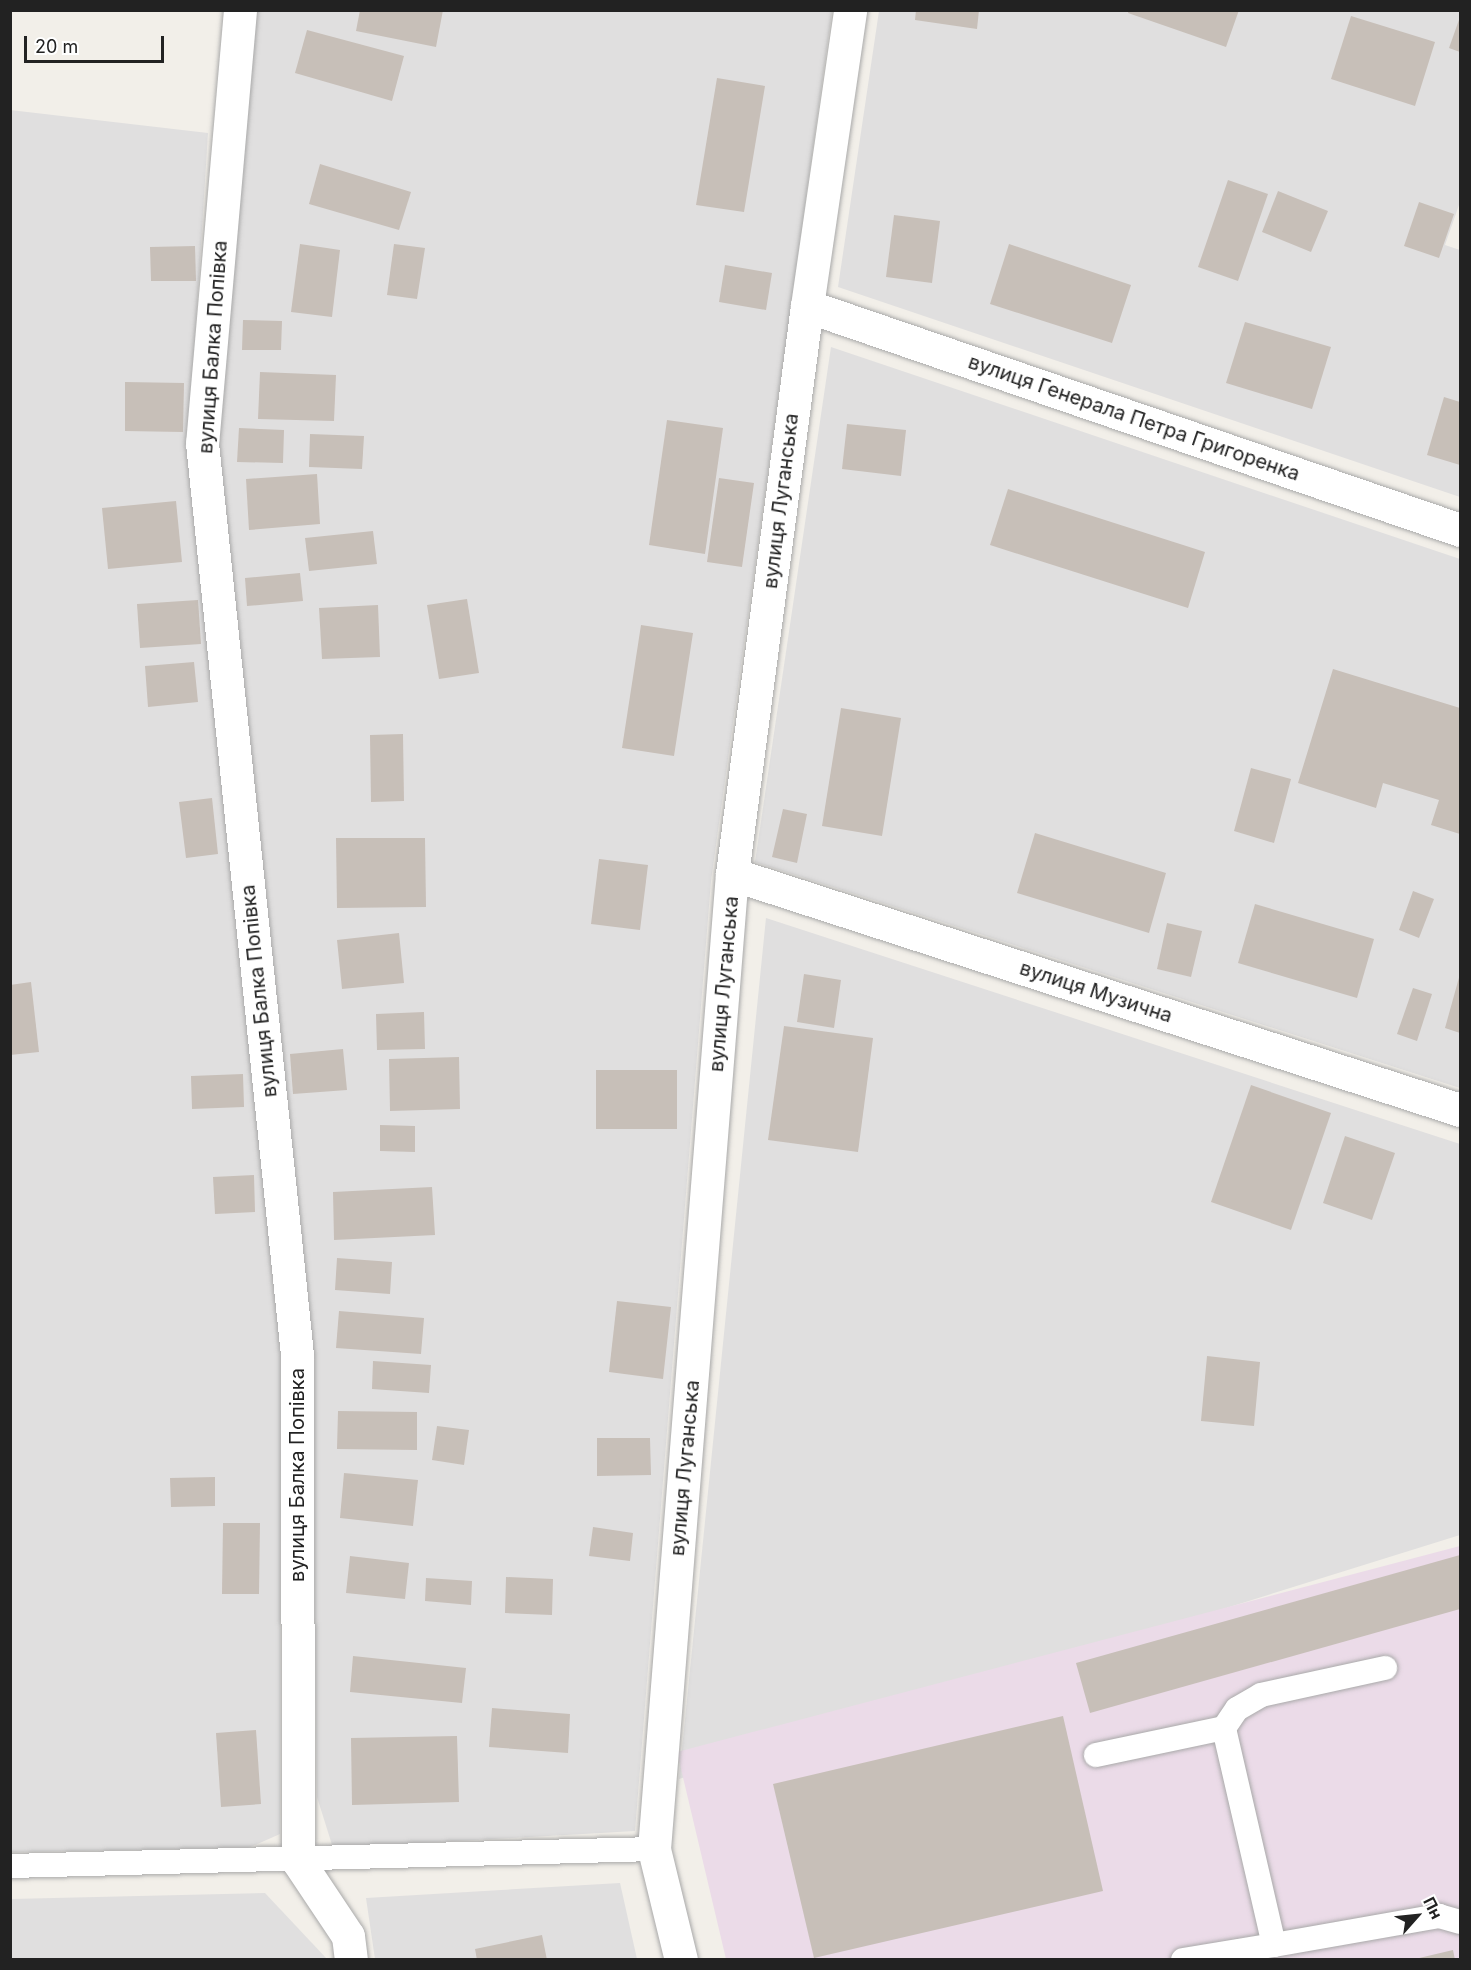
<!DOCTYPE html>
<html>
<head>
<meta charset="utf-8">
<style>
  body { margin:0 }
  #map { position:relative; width:1471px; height:1970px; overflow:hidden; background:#f2efe9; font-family:Inter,sans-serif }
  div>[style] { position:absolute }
  .residential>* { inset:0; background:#e0dfdf }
  .industrial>* { inset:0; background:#ebdbe8 }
  .building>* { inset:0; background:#c7bfb8 }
  .roads { filter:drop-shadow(0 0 2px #a9a9a9) drop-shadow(0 0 2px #a9a9a9) }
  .lane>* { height:24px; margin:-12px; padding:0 12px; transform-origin:12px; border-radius:12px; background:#fff }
  .street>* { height:33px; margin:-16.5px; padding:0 16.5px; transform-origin:16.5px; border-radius:16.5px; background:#fff }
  span { translate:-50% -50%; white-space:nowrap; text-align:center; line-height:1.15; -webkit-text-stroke:4.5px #fff; paint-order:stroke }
  .street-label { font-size:20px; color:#222 }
  .frame { position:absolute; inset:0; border:12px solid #222; pointer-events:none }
  .north { position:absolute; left:1387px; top:1886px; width:60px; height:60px; -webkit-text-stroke:4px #fff; paint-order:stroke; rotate:63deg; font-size:16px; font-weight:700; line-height:24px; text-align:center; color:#222 }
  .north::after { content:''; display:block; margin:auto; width:21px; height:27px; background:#222; clip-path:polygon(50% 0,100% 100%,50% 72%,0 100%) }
  .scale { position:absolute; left:24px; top:36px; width:140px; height:27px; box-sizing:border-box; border:3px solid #222; border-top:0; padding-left:8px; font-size:18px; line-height:21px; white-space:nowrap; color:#222; -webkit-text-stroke:4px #fff; paint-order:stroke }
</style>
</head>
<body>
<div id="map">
  <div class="residential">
    <div style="clip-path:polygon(256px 11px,832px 11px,711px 881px,635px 1831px,333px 1848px,317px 1797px,311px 1354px,218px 435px)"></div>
    <div style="clip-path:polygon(879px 11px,1460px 11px,1460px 202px,1445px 245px,1460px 250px,1460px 497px,838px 287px)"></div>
    <div style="clip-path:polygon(10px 110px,208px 133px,194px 357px,281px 1357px,280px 1834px,248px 1848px,11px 1852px)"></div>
    <div style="clip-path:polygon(831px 347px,1460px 559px,1460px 1088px,755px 862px)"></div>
    <div style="clip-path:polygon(766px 918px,1460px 1144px,1460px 1535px,679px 1779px)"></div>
    <div style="clip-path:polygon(620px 1883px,637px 1959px,375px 1959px,366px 1898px)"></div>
    <div style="clip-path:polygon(265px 1893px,327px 1959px,11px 1959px,11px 1899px)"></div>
  </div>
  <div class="industrial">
    <div style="clip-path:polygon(1460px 1546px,1460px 1959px,726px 1959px,677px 1752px)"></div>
  </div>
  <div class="building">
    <div style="clip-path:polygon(360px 10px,443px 10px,436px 47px,356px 31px)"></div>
    <div style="clip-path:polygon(916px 10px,979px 10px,977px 29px,915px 20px)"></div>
    <div style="clip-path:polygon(1129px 10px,1239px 10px,1226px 47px,1128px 13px)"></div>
    <div style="clip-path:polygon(1351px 16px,1435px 42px,1415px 106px,1331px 79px)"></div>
    <div style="clip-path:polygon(1460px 17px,1460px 52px,1449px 48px)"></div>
    <div style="clip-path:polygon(307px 30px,404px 56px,392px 101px,295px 73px)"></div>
    <div style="clip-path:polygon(717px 78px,765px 86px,744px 212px,696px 205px)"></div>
    <div style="clip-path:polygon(320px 164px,411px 192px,399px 230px,309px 204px)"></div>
    <div style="clip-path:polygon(1228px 180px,1268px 194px,1238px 281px,1198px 267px)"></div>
    <div style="clip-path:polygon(1278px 191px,1328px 211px,1311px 252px,1262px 232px)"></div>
    <div style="clip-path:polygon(1419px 202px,1454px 214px,1439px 258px,1404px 246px)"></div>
    <div style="clip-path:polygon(894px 215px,940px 221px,932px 283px,886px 277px)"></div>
    <div style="clip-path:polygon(300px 244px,340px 250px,332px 317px,291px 312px)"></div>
    <div style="clip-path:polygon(394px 244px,425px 248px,417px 299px,387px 295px)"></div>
    <div style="clip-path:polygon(1009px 244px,1131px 285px,1112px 343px,990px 304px)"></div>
    <div style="clip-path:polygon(195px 246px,196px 281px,151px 281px,150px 247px)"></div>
    <div style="clip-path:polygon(725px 265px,772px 273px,766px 310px,719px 302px)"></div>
    <div style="clip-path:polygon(243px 320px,282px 321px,281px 350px,242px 350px)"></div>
    <div style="clip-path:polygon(1245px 322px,1331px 347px,1312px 409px,1226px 383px)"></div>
    <div style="clip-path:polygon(260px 372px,336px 375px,334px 421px,258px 419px)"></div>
    <div style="clip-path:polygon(125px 382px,184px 383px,183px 432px,125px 431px)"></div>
    <div style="clip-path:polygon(1444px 397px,1460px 402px,1460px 465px,1427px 455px)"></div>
    <div style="clip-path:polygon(667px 420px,723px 428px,705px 554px,649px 545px)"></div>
    <div style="clip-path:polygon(847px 424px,906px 430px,901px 476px,842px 469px)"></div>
    <div style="clip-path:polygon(239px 428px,284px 430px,283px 463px,237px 462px)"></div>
    <div style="clip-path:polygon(310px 434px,364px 436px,362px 469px,309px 467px)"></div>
    <div style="clip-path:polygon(317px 474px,320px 524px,249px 530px,246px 479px)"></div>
    <div style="clip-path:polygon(719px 478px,754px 483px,742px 567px,707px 562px)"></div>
    <div style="clip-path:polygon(1008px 489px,1205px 552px,1188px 608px,990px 545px)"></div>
    <div style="clip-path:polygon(176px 501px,182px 562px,108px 569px,102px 508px)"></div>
    <div style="clip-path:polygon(373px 531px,377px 564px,309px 571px,305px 538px)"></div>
    <div style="clip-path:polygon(300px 573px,303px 601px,247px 606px,245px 578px)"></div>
    <div style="clip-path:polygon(467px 599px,479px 673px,439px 679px,427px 605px)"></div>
    <div style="clip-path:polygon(198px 600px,201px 644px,140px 648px,137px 604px)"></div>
    <div style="clip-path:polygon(378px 605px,380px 657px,322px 659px,319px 608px)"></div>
    <div style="clip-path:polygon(641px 625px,693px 633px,674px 756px,622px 748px)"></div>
    <div style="clip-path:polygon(194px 662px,198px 702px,148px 707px,145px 666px)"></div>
    <div style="clip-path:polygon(1333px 669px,1460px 708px,1460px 834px,1431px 825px,1439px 800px,1383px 783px,1376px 808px,1298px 783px)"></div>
    <div style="clip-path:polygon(841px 708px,901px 718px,882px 836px,822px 826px)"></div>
    <div style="clip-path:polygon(403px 734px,404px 801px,371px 802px,370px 735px)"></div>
    <div style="clip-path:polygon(1251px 768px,1291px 779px,1274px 843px,1234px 831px)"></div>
    <div style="clip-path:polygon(212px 798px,218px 854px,186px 858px,179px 802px)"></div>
    <div style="clip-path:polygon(783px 809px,807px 814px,797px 863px,772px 857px)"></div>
    <div style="clip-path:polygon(1035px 833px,1166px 873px,1149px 933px,1017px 893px)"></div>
    <div style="clip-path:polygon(336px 838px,425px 838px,426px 907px,337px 908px)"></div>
    <div style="clip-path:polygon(599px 859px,648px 865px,640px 930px,591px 924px)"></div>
    <div style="clip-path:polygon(1413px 891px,1434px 899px,1419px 938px,1399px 930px)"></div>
    <div style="clip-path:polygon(1255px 904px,1374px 939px,1357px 998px,1238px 963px)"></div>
    <div style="clip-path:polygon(1167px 923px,1202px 931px,1191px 977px,1157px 969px)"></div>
    <div style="clip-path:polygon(399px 933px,404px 983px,342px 989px,337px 940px)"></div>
    <div style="clip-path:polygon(804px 974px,841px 980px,834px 1028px,797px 1022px)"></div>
    <div style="clip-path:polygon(1460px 974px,1460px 1033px,1445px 1028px)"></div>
    <div style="clip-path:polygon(31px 982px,39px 1052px,10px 1055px,10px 985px)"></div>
    <div style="clip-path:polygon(1413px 988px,1432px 994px,1417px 1041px,1397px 1034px)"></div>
    <div style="clip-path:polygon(424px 1012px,425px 1049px,377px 1050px,376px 1014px)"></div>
    <div style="clip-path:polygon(784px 1026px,873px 1038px,858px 1152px,768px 1140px)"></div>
    <div style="clip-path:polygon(343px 1049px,347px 1090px,293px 1094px,290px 1054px)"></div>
    <div style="clip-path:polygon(459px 1057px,460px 1109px,390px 1111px,389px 1059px)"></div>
    <div style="clip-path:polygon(596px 1070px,677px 1070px,677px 1129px,596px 1129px)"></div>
    <div style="clip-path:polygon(243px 1074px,244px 1107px,192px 1109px,191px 1076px)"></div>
    <div style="clip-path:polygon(1251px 1085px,1331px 1113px,1291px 1230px,1211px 1202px)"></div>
    <div style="clip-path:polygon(380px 1125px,415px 1126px,415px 1152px,380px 1151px)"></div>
    <div style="clip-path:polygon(1345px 1136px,1395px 1153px,1372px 1220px,1323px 1203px)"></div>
    <div style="clip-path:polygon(254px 1175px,255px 1212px,215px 1214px,213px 1177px)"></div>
    <div style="clip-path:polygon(432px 1187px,435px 1235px,334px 1240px,333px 1192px)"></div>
    <div style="clip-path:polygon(337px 1258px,392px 1262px,390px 1294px,335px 1290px)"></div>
    <div style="clip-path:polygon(617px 1301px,671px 1307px,663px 1379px,609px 1372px)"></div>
    <div style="clip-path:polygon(339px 1311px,424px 1318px,421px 1354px,336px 1348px)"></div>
    <div style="clip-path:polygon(1207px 1356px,1260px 1362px,1254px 1426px,1201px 1421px)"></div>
    <div style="clip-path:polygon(373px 1361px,431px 1365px,429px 1393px,372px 1389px)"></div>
    <div style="clip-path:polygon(338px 1411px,417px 1412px,417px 1450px,337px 1449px)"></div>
    <div style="clip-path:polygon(437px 1426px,469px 1430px,464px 1465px,432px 1460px)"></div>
    <div style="clip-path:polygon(597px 1438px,650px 1438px,651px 1475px,597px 1476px)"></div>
    <div style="clip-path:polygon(344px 1473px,418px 1480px,413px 1526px,340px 1518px)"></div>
    <div style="clip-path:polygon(215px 1477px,215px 1506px,171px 1507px,170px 1478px)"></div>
    <div style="clip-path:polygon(223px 1523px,260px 1523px,259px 1594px,222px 1594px)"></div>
    <div style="clip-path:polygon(593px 1527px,633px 1533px,630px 1561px,589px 1556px)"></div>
    <div style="clip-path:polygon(1460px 1555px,1460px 1609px,1090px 1713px,1076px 1663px)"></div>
    <div style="clip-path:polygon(350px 1556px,409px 1563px,405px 1599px,346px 1593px)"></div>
    <div style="clip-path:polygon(506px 1577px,553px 1579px,552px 1615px,505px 1613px)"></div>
    <div style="clip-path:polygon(426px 1578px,472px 1581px,471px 1605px,425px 1601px)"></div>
    <div style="clip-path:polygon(353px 1656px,466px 1668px,462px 1703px,350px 1692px)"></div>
    <div style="clip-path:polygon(492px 1708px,570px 1714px,568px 1753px,489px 1747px)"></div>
    <div style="clip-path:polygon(1063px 1716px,1103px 1891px,814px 1958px,773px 1784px)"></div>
    <div style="clip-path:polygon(256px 1730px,261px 1804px,221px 1807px,216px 1733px)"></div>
    <div style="clip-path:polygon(457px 1736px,459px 1802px,352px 1805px,351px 1738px)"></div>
    <div style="clip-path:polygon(542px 1935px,547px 1960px,477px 1960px,475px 1949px)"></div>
    <div style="clip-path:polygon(1453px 1950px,1455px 1960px,1415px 1960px,1415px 1959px)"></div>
  </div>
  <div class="roads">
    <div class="lane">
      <div style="left:1096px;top:1755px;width:131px;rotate:-11.9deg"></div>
      <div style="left:10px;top:1866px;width:644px;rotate:-1.51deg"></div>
      <div style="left:1274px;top:1945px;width:168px;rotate:-10deg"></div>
      <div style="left:1439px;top:1916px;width:22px;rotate:16deg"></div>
      <div style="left:1183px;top:1960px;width:92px;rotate:-9.4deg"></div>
      <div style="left:1274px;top:1945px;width:223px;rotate:-103deg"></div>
      <div style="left:1224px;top:1728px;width:23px;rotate:-56deg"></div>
      <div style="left:1237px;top:1709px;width:28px;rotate:-30deg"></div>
      <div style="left:1261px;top:1695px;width:127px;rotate:-12.3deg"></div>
    </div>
    <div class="street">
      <div style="left:240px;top:10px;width:435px;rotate:95deg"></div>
      <div style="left:202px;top:443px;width:917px;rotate:84.05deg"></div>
      <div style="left:297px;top:1355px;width:506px;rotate:89.89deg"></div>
      <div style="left:298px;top:1861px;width:90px;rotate:56.3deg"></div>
      <div style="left:348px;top:1936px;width:24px;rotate:83deg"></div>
      <div style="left:807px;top:306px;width:690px;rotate:18.93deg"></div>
      <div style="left:732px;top:874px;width:765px;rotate:17.96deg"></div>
      <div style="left:681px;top:1960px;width:114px;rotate:-103.7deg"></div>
      <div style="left:654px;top:1849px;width:978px;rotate:-85.43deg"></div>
      <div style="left:732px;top:874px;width:573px;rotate:-82.48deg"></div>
      <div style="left:807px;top:306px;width:299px;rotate:-81.7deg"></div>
    </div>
  </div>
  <div class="street-label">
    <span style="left:213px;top:347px;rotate:-86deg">вулиця Балка Попівка</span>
    <span style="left:1134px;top:418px;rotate:19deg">вулиця Генерала Петра Григоренка</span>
    <span style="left:781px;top:501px;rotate:-83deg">вулиця Луганська</span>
    <span style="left:724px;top:984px;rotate:-85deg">вулиця Луганська</span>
    <span style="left:259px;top:991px;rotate:-96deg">вулиця Балка Попівка</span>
    <span style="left:1096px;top:992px;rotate:18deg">вулиця Музична</span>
    <span style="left:685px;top:1468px;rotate:-85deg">вулиця Луганська</span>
    <span style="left:297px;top:1475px;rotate:-90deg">вулиця Балка Попівка</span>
  </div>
  <div class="frame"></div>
  <div class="north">Пн</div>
  <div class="scale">20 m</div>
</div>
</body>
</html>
